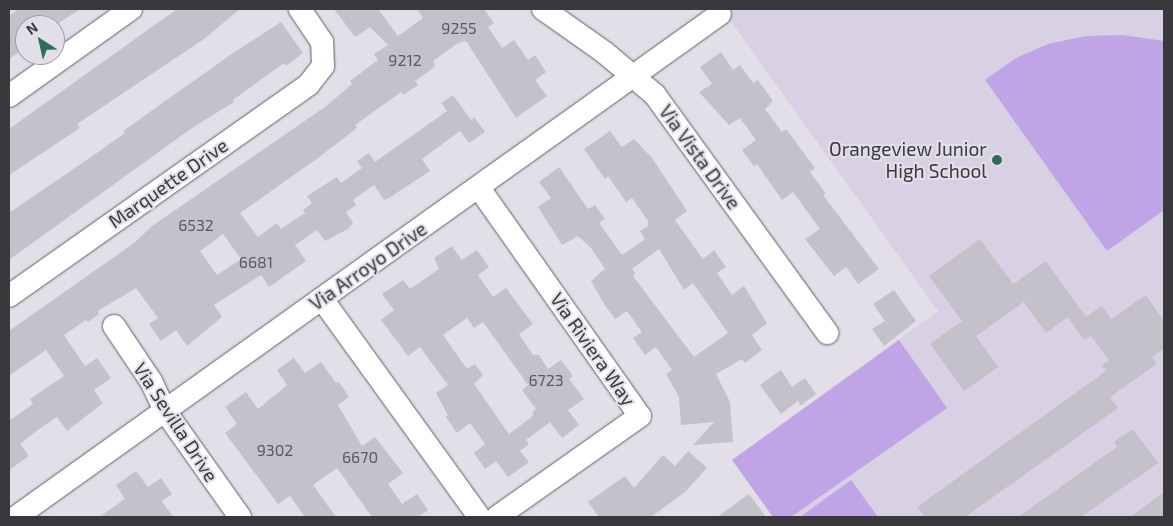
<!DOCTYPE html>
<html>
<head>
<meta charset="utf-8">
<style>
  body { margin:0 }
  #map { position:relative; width:1173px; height:526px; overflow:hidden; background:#e3dfe9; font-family:"Exo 2",sans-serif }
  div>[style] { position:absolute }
  .built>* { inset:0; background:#d8d1e3 }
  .green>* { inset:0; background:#bfa5e6 }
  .building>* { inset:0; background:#c4c1cb }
  .roads { filter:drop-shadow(0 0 1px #625e67) drop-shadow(0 0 1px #625e67) }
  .minor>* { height:22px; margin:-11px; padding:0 11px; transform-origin:11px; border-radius:11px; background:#fff }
  .dots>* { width:14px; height:14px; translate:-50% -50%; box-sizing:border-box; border:2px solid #e3dfe9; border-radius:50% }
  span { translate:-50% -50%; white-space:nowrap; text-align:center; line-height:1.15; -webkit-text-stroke:4px #e3dfe9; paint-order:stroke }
  .number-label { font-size:16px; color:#5c5a60 }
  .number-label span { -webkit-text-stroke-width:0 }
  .poi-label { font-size:19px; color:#39383c }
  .right { translate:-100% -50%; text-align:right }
  .street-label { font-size:19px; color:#39383c }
  .frame { position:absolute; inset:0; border:10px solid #39383c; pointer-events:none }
  .north { position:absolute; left:15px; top:15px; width:50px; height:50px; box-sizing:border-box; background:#e3dfe9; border:1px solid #9f9ca4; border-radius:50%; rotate:325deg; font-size:14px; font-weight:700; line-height:20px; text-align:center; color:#39383c }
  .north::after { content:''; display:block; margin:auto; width:18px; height:22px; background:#2c6d5c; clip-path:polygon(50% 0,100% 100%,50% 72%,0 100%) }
</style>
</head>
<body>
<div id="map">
  <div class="built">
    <div style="clip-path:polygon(722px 9px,1164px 9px,1164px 517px,773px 517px,732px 460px,938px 311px)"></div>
  </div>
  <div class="green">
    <div style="clip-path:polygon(1123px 35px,1164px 41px,1164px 210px,1107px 251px,985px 80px,1016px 58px,1048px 44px,1086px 36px)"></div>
    <div style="clip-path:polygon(899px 340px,947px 408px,791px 517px,773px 517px,732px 460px)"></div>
    <div style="clip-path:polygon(851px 480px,878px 517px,800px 517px)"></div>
  </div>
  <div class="building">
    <div style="clip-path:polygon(19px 9px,80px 9px,56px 25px,25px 25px,25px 48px,9px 59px,9px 16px)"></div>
    <div style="clip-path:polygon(177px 9px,240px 9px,204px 39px,77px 124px,80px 128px,9px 175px,9px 129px)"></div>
    <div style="clip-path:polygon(evenodd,334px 9px,378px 9px,398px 36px,423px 18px,417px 9px,484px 9px,494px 23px,488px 27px,502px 48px,514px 40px,528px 60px,535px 55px,546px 72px,535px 80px,547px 96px,516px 118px,466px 41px,458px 43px,433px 61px,435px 65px,433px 68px,415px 81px,418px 85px,403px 95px,401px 92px,355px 125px,357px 128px,318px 158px,240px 213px,258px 237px,277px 223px,281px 229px,305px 213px,303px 210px,312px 203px,307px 196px,337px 177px,341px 183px,362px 168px,357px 161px,369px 153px,375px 162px,447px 111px,441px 103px,453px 95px,471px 120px,474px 117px,485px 132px,469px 143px,460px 131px,422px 159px,430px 171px,389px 198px,384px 200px,374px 185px,353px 200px,356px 205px,346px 212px,353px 223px,348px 229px,325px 241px,317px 230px,295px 245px,306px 261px,269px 287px,261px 275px,214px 305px,222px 317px,187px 346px,176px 330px,161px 341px,149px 324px,158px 318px,136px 288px,98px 311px,99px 314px,88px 322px,86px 320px,64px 335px,85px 366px,97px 358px,111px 378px,94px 390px,103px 403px,67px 431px,57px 417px,35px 432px,20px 444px,29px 456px,9px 470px,9px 421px,33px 404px,30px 399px,64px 376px,46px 350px,9px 376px,9px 331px,134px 243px,152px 226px,325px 107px,352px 84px,350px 81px,378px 60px,374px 54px,388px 45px,370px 27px,355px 37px,334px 9px,223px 234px,241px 259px,217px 275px,200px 251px,223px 234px)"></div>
    <div style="clip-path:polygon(281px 22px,303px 53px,286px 66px,284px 63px,233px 100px,234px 102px,192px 128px,9px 260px,9px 213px,101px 150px,125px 133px,123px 131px,233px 53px)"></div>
    <div style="clip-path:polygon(721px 52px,733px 70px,740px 65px,753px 83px,758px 80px,773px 101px,765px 109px,782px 132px,786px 129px,815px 168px,810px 172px,826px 194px,823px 195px,879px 269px,858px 284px,846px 267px,834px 276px,805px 239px,820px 229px,793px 192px,782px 200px,757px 164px,754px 166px,742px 150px,756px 140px,740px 118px,729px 125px,699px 92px,712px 84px,700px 67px)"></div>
    <div style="clip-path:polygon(evenodd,610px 131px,622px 147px,634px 139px,652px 158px,687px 211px,675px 220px,703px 259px,714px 250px,726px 267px,717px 273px,732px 295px,744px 286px,767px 323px,752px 335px,762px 350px,745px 363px,742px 359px,716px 374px,730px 402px,733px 442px,693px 445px,714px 422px,681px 425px,679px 397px,666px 374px,672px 370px,656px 347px,645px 355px,633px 338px,642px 332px,627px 311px,615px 319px,604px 304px,591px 281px,605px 269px,591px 248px,578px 236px,562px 245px,538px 207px,551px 198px,539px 182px,559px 167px,588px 209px,595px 205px,605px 219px,599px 223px,622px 255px,645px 239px,640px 231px,648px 226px,648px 221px,632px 198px,626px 202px,608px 176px,605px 179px,584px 149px,610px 131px,659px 249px,684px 290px,693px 283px,728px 333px,694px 357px,633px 276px,635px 273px,632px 269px,659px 249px)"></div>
    <div style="clip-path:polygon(980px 239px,1013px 284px,1046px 261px,1086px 317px,1102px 306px,1111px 319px,1146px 295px,1164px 321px,1164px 349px,1152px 357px,1157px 364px,1110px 397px,1118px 408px,965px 517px,925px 517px,917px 507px,1106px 371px,1102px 365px,1109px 360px,1091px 336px,1084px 340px,1068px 317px,1046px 333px,1024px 302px,976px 336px,998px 367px,964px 391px,930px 344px,962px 321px,929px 276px)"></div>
    <div style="clip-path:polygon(evenodd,452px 246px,462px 260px,477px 250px,489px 267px,478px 275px,493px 297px,506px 288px,533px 324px,519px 334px,533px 355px,539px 355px,548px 369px,561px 360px,573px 376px,569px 379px,584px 399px,568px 410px,579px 425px,562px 438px,550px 422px,526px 440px,529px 444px,520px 451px,529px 462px,508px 477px,496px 461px,485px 469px,474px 453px,485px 444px,470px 423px,457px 433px,446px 417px,448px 415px,436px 393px,448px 385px,420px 347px,408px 356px,381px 320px,394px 310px,382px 294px,403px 280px,410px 289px,439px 269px,434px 258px,452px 246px,467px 318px,474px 328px,483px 322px,528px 385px,522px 390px,536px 409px,532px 412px,534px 415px,509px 434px,474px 384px,483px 375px,475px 364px,467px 369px,443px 335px,467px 318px)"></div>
    <div style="clip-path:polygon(894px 290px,916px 321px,884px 346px,872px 329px,885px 321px,873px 304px)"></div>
    <div style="clip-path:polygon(294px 358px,305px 373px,321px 362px,336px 383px,339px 382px,349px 397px,338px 405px,362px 446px,375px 437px,403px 473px,388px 484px,402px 504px,417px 494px,428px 510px,418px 517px,372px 517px,337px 468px,313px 485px,336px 517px,305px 517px,290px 496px,278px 504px,225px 433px,237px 424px,225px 407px,246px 392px,258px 409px,287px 385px,277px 370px)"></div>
    <div style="clip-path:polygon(781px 370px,792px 387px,805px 378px,816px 394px,800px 406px,798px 401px,781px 414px,760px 385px)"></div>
    <div style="clip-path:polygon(1133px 429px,1158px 463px,1081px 517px,1018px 517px,1117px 447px,1114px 442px)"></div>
    <div style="clip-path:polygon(688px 451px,707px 468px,685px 492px,651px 517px,599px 517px,588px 502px,625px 476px,634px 488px,663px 455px,675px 466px)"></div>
    <div style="clip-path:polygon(136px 471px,148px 487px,161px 478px,172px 494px,162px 501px,173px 517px,99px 517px,125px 499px,116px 485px)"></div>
    <div style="clip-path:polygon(1164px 492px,1164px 517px,1130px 517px)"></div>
    <div style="clip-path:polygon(749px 494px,766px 517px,717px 517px)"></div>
  </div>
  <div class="roads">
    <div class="minor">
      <div style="left:543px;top:9px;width:75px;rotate:35.2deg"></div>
      <div style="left:604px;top:52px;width:67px;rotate:40.1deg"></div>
      <div style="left:655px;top:95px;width:294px;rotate:54.1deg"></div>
      <div style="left:9px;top:96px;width:150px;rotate:-35.5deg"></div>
      <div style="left:479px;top:188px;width:279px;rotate:54.8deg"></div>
      <div style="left:640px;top:416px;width:175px;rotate:144.8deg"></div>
      <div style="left:9px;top:296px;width:367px;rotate:-35.2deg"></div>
      <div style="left:309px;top:84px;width:23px;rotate:-52deg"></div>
      <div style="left:323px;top:66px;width:24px;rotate:-92deg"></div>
      <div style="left:322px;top:42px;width:40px;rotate:-124deg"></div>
      <div style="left:322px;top:299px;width:269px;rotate:54.2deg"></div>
      <div style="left:114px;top:326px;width:66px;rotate:56.1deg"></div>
      <div style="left:151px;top:381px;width:33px;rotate:65deg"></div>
      <div style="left:165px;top:411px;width:130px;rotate:54.7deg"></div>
      <div style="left:16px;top:517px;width:865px;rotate:-35.55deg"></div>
    </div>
  </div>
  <div class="dots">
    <div style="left:997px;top:160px;background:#2c6d5c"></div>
  </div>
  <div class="number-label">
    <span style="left:459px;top:28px">9255</span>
    <span style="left:405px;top:60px">9212</span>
    <span style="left:196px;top:225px">6532</span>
    <span style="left:256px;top:262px">6681</span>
    <span style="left:546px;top:380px">6723</span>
    <span style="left:275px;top:450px">9302</span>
    <span style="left:360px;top:457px">6670</span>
  </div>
  <div class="poi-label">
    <span class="right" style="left:987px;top:160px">Orangeview Junior<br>High School</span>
  </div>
  <div class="street-label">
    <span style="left:700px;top:157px;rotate:54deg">Via Vista Drive</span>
    <span style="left:168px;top:183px;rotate:-35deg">Marquette Drive</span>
    <span style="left:368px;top:266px;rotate:-35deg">Via Arroyo Drive</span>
    <span style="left:593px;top:349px;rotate:55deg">Via Riviera Way</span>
    <span style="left:176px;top:422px;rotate:57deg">Via Sevilla Drive</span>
  </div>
  <div class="frame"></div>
  <div class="north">N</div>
</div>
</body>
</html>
